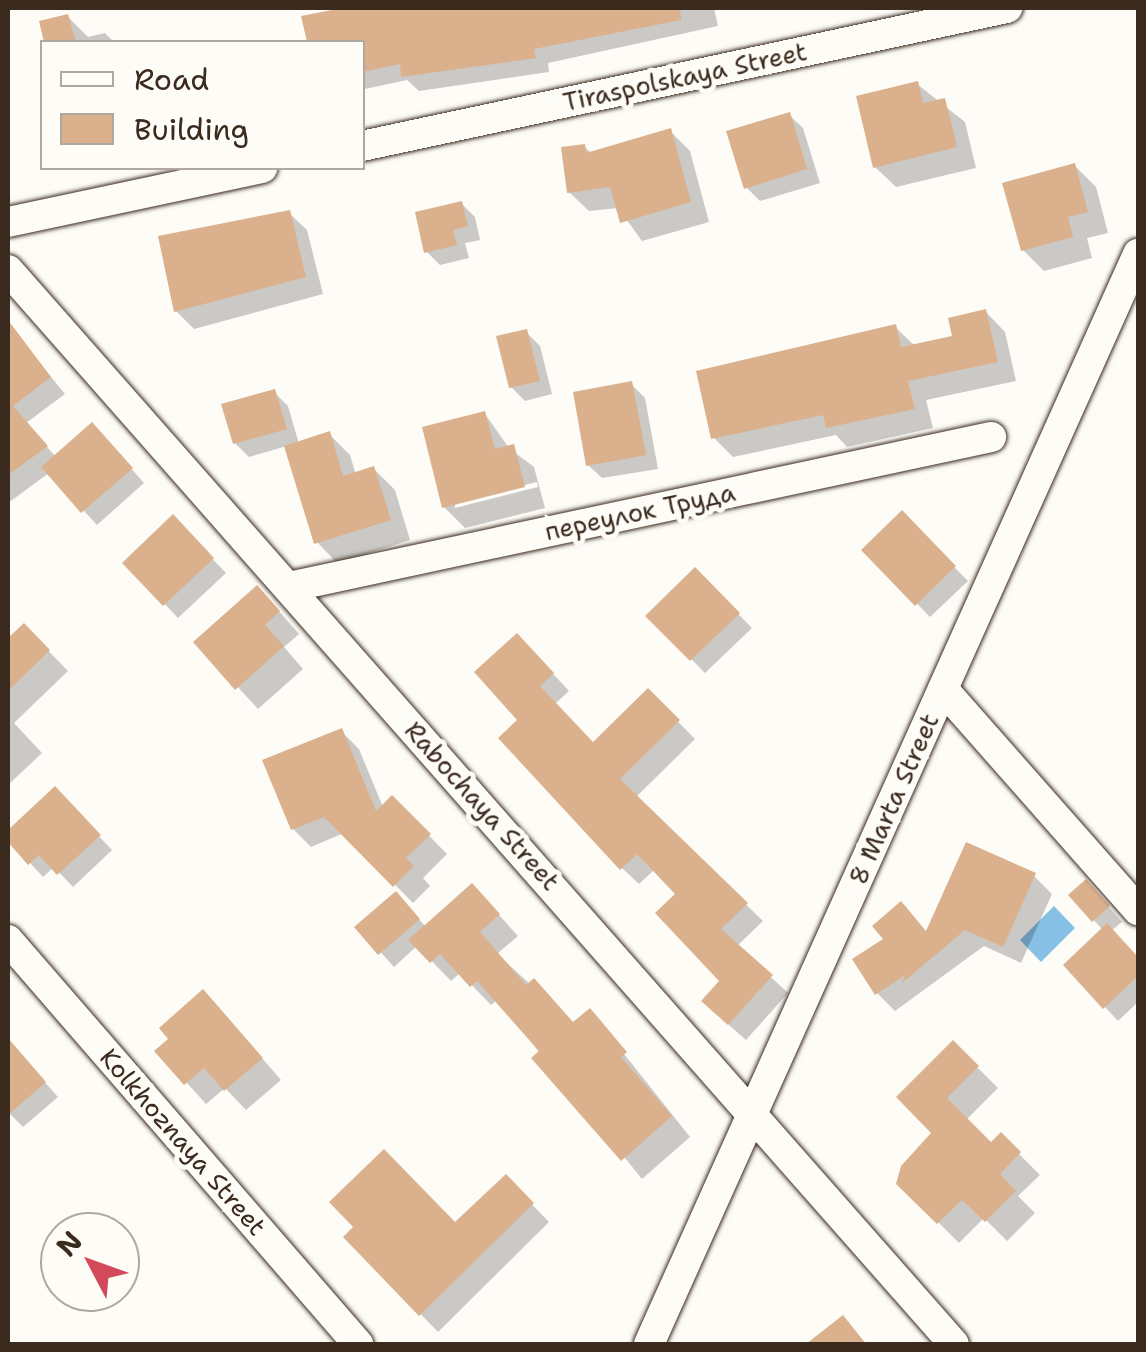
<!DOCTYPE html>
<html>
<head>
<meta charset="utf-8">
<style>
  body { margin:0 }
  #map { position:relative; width:1146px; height:1352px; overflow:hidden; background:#fdfcf7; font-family:"Shantell Sans",sans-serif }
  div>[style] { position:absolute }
  .water>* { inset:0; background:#86c0e5 }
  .shadow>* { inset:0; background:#0003 }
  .building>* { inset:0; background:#dbb08c }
  .roads { filter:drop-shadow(0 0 2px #3b2a1e) drop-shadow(0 0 2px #3b2a1e) }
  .minor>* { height:30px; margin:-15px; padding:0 15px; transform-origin:15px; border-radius:15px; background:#fdfcf7 }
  span { translate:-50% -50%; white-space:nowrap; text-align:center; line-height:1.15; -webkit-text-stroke:10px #fdfcf7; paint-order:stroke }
  .street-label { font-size:25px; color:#3b2a1e }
  .frame { position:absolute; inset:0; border:10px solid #3b2a1e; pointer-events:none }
  .legend { position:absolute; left:40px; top:40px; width:325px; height:130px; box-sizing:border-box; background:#fdfcf7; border:2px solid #afa8a0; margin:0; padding:12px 18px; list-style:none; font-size:30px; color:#3b2a1e }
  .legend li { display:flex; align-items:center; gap:20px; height:50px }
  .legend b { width:50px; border:2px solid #afa8a0 }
  .north { position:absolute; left:40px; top:1212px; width:100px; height:100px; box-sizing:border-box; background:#fdfcf7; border:2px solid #afa8a0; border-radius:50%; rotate:311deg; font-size:28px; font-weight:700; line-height:40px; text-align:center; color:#3b2a1e }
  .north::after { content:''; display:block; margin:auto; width:35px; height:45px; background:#d1495b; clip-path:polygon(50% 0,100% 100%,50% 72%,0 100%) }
</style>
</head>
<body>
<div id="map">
  <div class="water">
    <div style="clip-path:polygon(1054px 906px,1075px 928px,1041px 962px,1020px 940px)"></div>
  </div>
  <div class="shadow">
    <div style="clip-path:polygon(353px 8px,367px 14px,408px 8px,714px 8px,718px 26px,548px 63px,549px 72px,419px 91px,407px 80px,365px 89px,362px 42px,310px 42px,304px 18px)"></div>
    <div style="clip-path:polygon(68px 17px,88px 37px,105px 33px,114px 42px,47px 42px,42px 23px)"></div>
    <div style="clip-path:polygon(917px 84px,965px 122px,976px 168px,896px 187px,875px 167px)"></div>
    <div style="clip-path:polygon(789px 115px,803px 128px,820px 183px,760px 201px,746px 187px)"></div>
    <div style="clip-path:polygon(670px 131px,690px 151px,709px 222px,642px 241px,618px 208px,589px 211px,569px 192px,584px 146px,592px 154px)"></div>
    <div style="clip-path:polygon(1075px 166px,1096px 187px,1108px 233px,1087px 238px,1092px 258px,1044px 271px,1023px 250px)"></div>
    <div style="clip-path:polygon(461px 203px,475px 217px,480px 240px,465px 243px,469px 258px,440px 265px,426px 251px)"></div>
    <div style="clip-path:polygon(289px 213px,307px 230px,323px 294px,194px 329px,176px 311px)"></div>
    <div style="clip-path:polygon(986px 312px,1005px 332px,1016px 381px,926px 400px,933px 428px,847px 447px,836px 435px,733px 457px,714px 438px,895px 327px,915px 346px,955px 338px)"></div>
    <div style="clip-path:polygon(12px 329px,65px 394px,26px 423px,56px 457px,105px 439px,144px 483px,97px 525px,49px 473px,8px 503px)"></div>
    <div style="clip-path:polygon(526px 332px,540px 346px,552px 394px,525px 401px,511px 387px)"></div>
    <div style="clip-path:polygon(631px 384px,645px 398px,658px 469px,602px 478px,588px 465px)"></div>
    <div style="clip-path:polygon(274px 392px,288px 406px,299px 444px,329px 434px,350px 455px,356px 475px,374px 469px,395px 490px,410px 540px,337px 563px,317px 542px,287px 446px,249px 457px,235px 443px)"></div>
    <div style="clip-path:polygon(evenodd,485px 414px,509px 448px,534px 467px,545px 508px,465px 528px,444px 507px,485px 414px,537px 482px,538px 487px,455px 508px,455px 502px,537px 482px)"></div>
    <div style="clip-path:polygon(902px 514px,968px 581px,930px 617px,865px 550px)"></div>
    <div style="clip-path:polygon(173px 518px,226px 573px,178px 618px,126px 563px)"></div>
    <div style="clip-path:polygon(695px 570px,752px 628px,705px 673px,649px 616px)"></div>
    <div style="clip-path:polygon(277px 609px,299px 634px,284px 647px,303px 669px,258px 709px,196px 642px)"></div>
    <div style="clip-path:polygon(24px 626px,68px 671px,14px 723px,42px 753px,8px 785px,8px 642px)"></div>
    <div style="clip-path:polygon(534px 653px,569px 691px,555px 704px,593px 745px,648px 691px,695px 739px,636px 797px,763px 921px,737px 946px,788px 993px,746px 1040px,721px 1018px,723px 981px,679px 894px,655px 869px,639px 884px,622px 868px,520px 720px)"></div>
    <div style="clip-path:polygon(341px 731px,359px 749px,383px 807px,392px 798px,447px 854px,423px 878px,430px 886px,413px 903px,344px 833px,311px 847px,293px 829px)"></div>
    <div style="clip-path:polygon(55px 790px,112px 850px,73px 887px,54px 867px,43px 877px,8px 839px)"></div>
    <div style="clip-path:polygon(1034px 876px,1052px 894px,1021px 963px,984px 946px,895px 1011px,877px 993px,886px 939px,927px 933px)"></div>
    <div style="clip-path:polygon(1071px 896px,1099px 896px,1122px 922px,1111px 931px,1138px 960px,1138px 1002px,1118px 1021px,1066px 965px,1103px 930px)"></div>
    <div style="clip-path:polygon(491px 906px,518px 936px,497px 954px,574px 1024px,590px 1011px,690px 1137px,642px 1179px,497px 1000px,491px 1005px,460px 973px,451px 981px,417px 946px,394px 967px,358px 927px,409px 908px,426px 927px)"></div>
    <div style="clip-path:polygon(223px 1013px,281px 1080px,246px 1110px,225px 1088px,206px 1104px,158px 1051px)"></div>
    <div style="clip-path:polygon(8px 1041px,58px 1097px,23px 1127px,8px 1112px)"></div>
    <div style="clip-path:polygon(953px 1043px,998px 1088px,966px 1120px,991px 1145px,1001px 1136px,1040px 1175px,1018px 1196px,1035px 1213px,1007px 1241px,984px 1218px,959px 1243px,899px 1183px,935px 1133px)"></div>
    <div style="clip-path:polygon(506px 1178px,549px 1222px,438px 1332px,346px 1237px,455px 1225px)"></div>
  </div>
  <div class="building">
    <div style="clip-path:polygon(342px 8px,680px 8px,681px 20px,534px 49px,536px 58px,401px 77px,400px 64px,362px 72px,362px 42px,307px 42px,301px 16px)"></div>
    <div style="clip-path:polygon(68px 14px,76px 42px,44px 42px,39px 21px)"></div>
    <div style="clip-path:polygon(918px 81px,923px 103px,945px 98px,957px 147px,873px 168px,856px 96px)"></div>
    <div style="clip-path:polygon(790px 112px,807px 169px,744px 189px,726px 131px)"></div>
    <div style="clip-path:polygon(671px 128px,691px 202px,620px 223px,610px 187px,567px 193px,561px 147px,585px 144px,586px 153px)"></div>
    <div style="clip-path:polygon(1075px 163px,1088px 212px,1068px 217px,1073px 237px,1021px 251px,1002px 183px)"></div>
    <div style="clip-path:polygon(462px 201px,468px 226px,453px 230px,457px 245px,424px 253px,415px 212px)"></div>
    <div style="clip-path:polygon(290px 210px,306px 277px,174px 312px,158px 236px)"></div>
    <div style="clip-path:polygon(986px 309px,998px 362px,908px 381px,915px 409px,826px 428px,823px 415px,711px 439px,696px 371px,896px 324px,901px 347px,952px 336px,948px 318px)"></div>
    <div style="clip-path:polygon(8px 320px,51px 377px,13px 406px,48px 446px,8px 475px)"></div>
    <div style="clip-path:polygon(527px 329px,540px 381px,509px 388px,496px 336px)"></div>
    <div style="clip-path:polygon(632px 381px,646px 455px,586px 466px,573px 392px)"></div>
    <div style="clip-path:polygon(275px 389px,287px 429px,233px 444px,221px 404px)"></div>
    <div style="clip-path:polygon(485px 411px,495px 449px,514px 444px,525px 487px,442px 508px,422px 427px)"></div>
    <div style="clip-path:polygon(92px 422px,133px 468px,81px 513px,41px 467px)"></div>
    <div style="clip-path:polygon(330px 431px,343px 476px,374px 466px,391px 520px,314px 544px,284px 446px)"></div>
    <div style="clip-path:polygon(902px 510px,956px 566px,915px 606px,861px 550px)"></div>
    <div style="clip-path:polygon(173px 514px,214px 558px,163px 606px,122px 563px)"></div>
    <div style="clip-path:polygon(695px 567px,740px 613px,690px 661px,645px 616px)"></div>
    <div style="clip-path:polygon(257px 585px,280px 611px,265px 625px,284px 646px,235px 690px,193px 642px)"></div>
    <div style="clip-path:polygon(24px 623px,50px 650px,8px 691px,8px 638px)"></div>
    <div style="clip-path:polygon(517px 633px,554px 673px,540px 686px,593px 742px,648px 688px,680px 720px,620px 779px,748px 903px,721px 929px,773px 975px,728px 1025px,701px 1001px,719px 981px,655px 913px,675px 894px,637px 854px,620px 870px,498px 738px,517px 720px,474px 672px)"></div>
    <div style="clip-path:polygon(342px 728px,376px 811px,392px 795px,431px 834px,406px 858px,414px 866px,393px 887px,324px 817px,291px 830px,262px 760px)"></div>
    <div style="clip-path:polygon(55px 786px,101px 835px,57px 875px,39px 855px,28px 865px,8px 842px,8px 830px)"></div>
    <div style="clip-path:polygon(966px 842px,1036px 873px,1003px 947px,965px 930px,902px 983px,905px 975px,875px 995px,852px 959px,883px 939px,872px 926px,901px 901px,926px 931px)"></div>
    <div style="clip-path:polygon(1086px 879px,1110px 906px,1092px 922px,1068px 895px)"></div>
    <div style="clip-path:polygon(472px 883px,500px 914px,480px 932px,526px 985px,534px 978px,573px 1022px,590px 1008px,627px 1052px,621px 1057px,672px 1116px,621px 1161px,531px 1058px,539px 1051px,477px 981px,470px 987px,440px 954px,430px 963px,408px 940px)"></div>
    <div style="clip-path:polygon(396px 891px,420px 919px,378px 955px,354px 927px)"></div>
    <div style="clip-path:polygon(1107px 923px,1138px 957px,1138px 976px,1103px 1009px,1063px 965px)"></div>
    <div style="clip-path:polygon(203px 989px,263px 1058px,224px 1091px,204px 1068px,184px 1085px,154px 1051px,168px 1039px,159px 1028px)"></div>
    <div style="clip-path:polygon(8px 1038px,46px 1082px,8px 1115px)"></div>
    <div style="clip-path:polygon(953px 1040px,979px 1066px,947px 1098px,991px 1142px,1001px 1132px,1021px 1152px,1000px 1174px,1016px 1191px,985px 1222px,962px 1200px,937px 1224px,896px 1184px,901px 1166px,931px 1133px,896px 1097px)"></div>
    <div style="clip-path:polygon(384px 1149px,455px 1222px,506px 1174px,534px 1203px,419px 1316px,343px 1237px,353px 1227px,329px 1202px)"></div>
    <div style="clip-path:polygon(843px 1315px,866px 1344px,806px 1344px)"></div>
  </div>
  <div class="roads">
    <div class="minor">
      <div style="left:362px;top:146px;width:660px;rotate:-12.08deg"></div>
      <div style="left:8px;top:222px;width:260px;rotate:-12deg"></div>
      <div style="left:8px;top:270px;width:1431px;rotate:48.63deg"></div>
      <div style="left:289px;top:587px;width:718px;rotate:-12.06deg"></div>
      <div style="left:943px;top:689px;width:295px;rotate:48.6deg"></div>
      <div style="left:8px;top:940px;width:535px;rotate:49.1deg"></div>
      <div style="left:649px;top:1344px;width:1195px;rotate:-65.84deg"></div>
    </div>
  </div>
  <div class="street-label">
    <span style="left:685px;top:77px;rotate:-12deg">Tiraspolskaya Street</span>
    <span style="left:640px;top:512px;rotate:-12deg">переулок Труда</span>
    <span style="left:894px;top:799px;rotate:-66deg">8 Marta Street</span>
    <span style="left:482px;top:806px;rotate:48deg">Rabochaya Street</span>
    <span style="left:183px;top:1142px;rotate:49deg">Kolkhoznaya Street</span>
  </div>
  <div class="frame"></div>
  <ul class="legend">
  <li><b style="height:12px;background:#fdfcf7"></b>Road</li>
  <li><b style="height:28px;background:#dbb08c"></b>Building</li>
  </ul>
  <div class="north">N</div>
</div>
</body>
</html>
